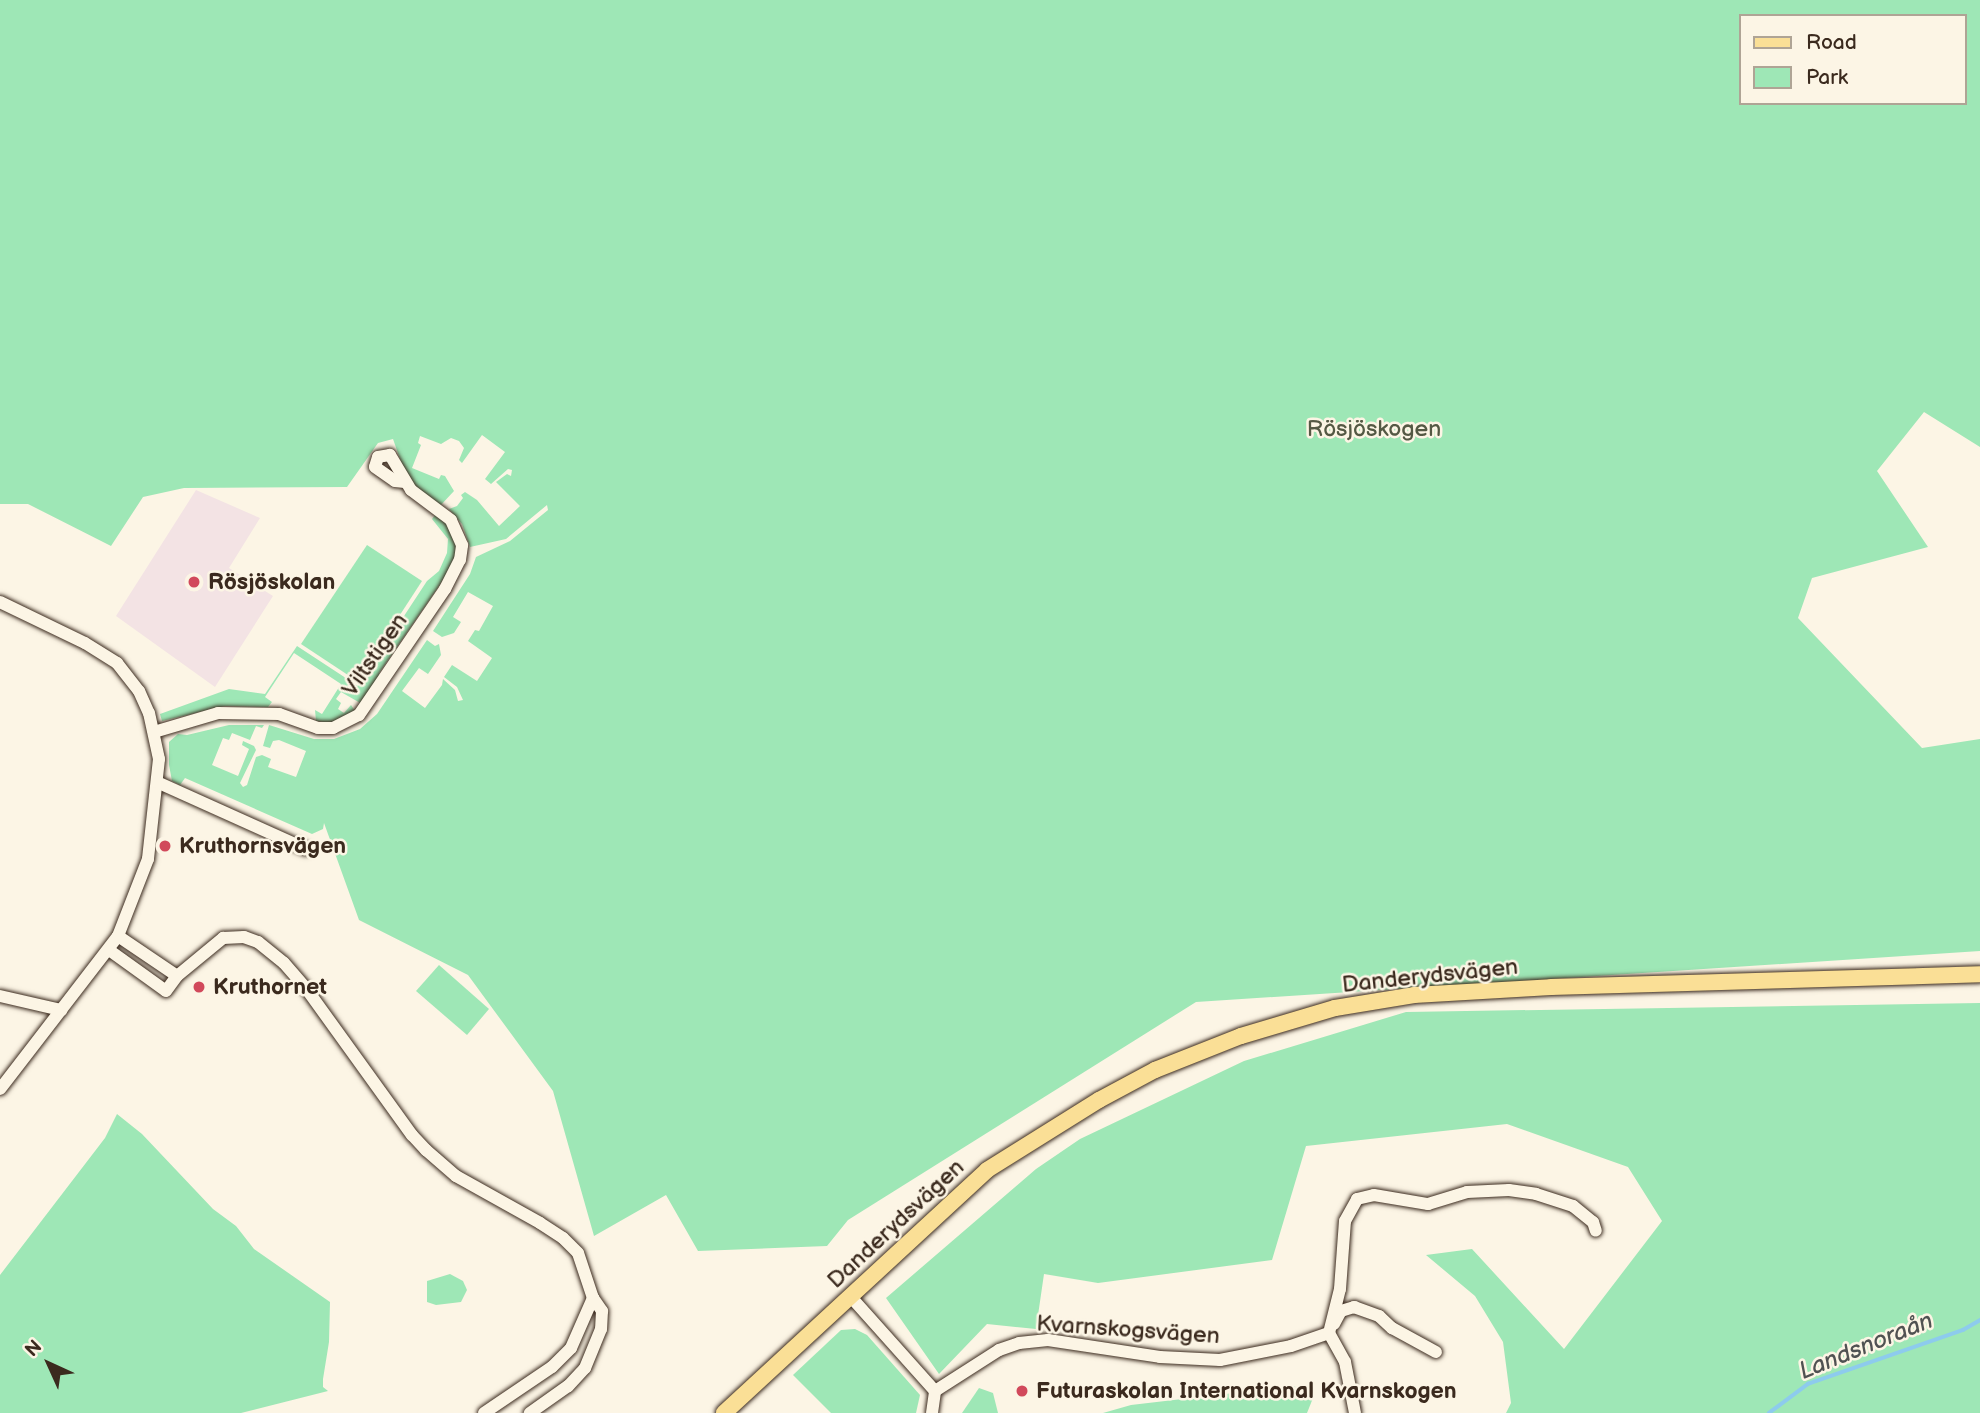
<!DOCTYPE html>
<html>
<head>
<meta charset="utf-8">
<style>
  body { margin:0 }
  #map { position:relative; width:1980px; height:1413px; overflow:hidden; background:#fcf5e5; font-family:"Balsamiq Sans",sans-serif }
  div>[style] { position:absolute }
  .built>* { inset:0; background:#f3e3e4 }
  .green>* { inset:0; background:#9ee7b6 }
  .stream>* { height:3.5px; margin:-1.75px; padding:0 1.75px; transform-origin:1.75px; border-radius:1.75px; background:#8dcbed }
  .roads { filter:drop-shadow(0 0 2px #3b2a1e) drop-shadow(0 0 2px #3b2a1e) }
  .minor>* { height:12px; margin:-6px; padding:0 6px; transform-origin:6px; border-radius:6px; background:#fcf5e5 }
  .major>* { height:16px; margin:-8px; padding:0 8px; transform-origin:8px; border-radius:8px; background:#fadf96 }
  .dots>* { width:19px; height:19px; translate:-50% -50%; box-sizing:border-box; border:4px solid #fcf5e5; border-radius:50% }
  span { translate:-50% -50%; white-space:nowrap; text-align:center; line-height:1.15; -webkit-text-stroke:5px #fcf5e5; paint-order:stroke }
  .park-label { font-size:23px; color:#545944 }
  .poi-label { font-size:23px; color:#3b2a1e; font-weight:700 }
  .left { translate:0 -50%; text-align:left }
  .street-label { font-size:23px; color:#3b2a1e }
  .water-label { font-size:24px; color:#505252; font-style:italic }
  .legend { position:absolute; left:1739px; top:14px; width:228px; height:91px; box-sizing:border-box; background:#fcf5e5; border:2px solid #afa495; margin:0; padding:9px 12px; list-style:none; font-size:21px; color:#3b2a1e }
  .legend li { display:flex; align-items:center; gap:14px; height:35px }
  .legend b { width:35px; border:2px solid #afa495 }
  .north { position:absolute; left:14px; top:1329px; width:70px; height:70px; -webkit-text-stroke:5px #fcf5e5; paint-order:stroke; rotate:315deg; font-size:19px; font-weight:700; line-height:28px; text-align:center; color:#3b2a1e }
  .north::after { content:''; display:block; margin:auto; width:24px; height:32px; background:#3b2a1e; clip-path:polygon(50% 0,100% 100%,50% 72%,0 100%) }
</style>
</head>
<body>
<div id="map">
  <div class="built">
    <div style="clip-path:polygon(196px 490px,260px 518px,229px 568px,273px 596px,215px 687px,116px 616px)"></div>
  </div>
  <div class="green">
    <div style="clip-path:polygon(evenodd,0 0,1980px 0,1980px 447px,1924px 412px,1877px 471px,1928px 547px,1812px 578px,1798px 618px,1922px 748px,1980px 739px,1980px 951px,1196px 1002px,848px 1220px,827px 1246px,698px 1251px,666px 1195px,594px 1236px,553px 1091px,468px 975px,359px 920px,324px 823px,323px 829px,312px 834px,185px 778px,180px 785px,172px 781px,169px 765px,169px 742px,178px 734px,187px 735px,229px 725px,264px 725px,262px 728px,256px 726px,250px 740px,232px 733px,229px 740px,223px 738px,212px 765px,238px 776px,249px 749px,242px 745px,243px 741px,254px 746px,256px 750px,240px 783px,243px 787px,247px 785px,256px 757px,262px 755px,271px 759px,268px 767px,296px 777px,306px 751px,279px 740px,273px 741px,270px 748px,263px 746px,269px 725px,314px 739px,334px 739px,360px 729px,377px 714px,427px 640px,435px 646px,439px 644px,441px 655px,428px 674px,419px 668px,402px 691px,425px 708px,442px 685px,443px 679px,455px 690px,458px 701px,463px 700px,457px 687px,444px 677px,452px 665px,477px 681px,492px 658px,468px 641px,475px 630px,479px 631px,493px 606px,468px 592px,453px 617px,461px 622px,454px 633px,442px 637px,433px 631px,470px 574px,476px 557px,510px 541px,548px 510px,547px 505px,506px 539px,470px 547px,462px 524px,449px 509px,457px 506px,463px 498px,461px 495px,465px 492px,477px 500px,499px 526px,520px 506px,496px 482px,507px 474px,511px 476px,512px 470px,508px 469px,491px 484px,485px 479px,505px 452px,482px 435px,462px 463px,459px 460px,464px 448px,459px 441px,451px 438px,441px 444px,420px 436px,418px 443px,421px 445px,412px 468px,439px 479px,441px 475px,445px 476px,454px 491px,440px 506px,407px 479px,393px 439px,378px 443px,347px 487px,184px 488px,143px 497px,111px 546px,28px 504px,0 504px,0 0,1740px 16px,1964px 16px,1964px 103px,1740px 103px,1740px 16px)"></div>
    <div style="clip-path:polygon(436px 514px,450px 527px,456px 547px,454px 564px,379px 673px,379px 679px,362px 704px,341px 692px,336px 699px,341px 703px,338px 709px,344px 713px,351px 705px,355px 711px,333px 723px,316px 721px,315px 710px,322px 714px,341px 684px,294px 653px,265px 697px,272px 702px,268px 707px,225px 706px,162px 721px,160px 714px,229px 689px,265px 694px,297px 646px,358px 686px,427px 581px,439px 571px,447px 553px,448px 539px,432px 519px)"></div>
    <div style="clip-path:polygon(367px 545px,422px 581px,357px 681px,301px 644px)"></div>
    <div style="clip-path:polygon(439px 965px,489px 1009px,467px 1035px,416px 991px)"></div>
    <div style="clip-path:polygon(1980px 1003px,1980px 1413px,1506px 1413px,1511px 1403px,1503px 1342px,1475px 1296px,1426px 1255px,1472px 1249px,1564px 1349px,1662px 1221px,1628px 1167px,1507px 1124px,1306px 1146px,1272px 1260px,1098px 1283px,1044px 1274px,1036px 1329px,987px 1324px,939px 1374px,886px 1298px,1036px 1169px,1080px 1139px,1244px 1061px,1406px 1012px)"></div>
    <div style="clip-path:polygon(117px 1114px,142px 1134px,213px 1209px,236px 1226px,254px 1249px,330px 1302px,329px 1342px,323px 1379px,323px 1387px,328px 1391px,241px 1413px,0 1413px,0 1275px,105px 1138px)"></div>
    <div style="clip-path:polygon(450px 1274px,463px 1281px,467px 1290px,461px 1302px,436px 1305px,427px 1302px,427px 1281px)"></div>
    <div style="clip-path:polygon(855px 1329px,867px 1335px,920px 1395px,916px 1413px,831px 1413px,793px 1375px,841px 1330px)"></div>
    <div style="clip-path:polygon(1294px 1386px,1313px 1398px,1307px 1413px,1103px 1413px,1131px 1405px)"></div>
    <div style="clip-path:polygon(979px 1388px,993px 1393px,998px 1413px,962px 1413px)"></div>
  </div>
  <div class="stream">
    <div style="left:1769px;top:1413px;width:49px;rotate:-36.6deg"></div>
    <div style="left:1808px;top:1384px;width:164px;rotate:-19.2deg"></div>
    <div style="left:1963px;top:1330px;width:20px;rotate:-30deg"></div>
  </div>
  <div class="roads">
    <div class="minor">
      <div style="left:0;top:602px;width:94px;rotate:25.8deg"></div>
      <div style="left:85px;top:643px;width:38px;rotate:32deg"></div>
      <div style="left:117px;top:663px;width:36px;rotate:52deg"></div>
      <div style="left:139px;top:691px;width:24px;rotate:66deg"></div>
      <div style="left:149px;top:713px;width:47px;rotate:77.7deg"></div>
      <div style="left:159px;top:759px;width:101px;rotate:96.3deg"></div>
      <div style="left:148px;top:859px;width:83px;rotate:111.3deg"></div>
      <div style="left:118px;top:936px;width:193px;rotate:127.6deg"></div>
      <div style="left:154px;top:732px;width:67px;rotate:-16.5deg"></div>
      <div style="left:218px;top:713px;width:61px;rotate:0.9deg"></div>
      <div style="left:279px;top:714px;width:41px;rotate:19.7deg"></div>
      <div style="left:318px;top:728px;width:15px"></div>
      <div style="left:333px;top:728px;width:29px;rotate:-27deg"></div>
      <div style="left:359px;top:715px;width:153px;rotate:-55.7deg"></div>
      <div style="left:445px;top:589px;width:33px;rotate:-63deg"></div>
      <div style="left:460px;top:560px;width:15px;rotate:-82deg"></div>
      <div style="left:462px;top:545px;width:27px;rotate:-114deg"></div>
      <div style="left:451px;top:520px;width:50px;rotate:-143.1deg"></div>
      <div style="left:411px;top:490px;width:41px;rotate:-121deg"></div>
      <div style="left:390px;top:455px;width:12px;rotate:171deg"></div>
      <div style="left:378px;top:457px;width:10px;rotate:107deg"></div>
      <div style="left:375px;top:467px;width:24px;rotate:35deg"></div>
      <div style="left:395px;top:481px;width:10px;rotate:6deg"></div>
      <div style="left:159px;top:783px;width:161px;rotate:24.2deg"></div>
      <div style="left:118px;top:936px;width:71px;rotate:34.1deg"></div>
      <div style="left:109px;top:950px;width:70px;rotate:35.7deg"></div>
      <div style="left:166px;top:991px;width:19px;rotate:-54deg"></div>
      <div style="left:177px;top:976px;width:60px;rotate:-39.6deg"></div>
      <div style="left:223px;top:938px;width:21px;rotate:-3deg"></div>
      <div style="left:244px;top:937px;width:15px;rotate:20deg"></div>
      <div style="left:258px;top:942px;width:33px;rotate:39deg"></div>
      <div style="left:284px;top:963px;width:37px;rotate:49deg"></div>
      <div style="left:308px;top:991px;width:178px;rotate:54.2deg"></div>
      <div style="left:412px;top:1135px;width:21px;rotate:47deg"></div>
      <div style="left:426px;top:1150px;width:40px;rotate:41deg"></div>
      <div style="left:456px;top:1176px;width:96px;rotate:29.2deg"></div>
      <div style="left:540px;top:1223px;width:27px;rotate:33deg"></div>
      <div style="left:563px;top:1238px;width:21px;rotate:45deg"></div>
      <div style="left:578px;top:1253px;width:47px;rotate:71.6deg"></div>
      <div style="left:593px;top:1298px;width:16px;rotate:55deg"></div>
      <div style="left:602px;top:1311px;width:18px;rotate:93deg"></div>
      <div style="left:601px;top:1329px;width:42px;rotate:112.3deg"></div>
      <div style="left:585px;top:1368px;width:25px;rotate:133deg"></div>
      <div style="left:568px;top:1386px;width:47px;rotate:144.6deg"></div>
      <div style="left:0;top:996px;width:63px;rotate:12.9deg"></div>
      <div style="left:851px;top:1297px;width:126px;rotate:48.2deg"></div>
      <div style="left:935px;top:1391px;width:76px;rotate:-32.6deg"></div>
      <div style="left:999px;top:1350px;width:21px;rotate:-19deg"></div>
      <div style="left:1019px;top:1343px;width:29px;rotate:-6deg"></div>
      <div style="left:1048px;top:1340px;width:113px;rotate:8.6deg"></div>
      <div style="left:1160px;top:1357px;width:60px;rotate:2.9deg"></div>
      <div style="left:1220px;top:1360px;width:72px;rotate:-11.2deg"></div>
      <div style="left:1291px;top:1346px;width:40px;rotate:-18.9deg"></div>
      <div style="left:1334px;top:1324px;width:15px;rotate:-62deg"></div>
      <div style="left:1341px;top:1311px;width:14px;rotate:-17deg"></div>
      <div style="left:1354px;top:1307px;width:27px;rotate:20deg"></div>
      <div style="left:1379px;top:1316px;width:18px;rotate:43deg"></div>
      <div style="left:1392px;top:1328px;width:50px;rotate:28.6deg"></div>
      <div style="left:1329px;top:1333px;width:45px;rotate:-76deg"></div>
      <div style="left:1340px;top:1289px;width:68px;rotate:-85.8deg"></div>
      <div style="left:1345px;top:1221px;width:25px;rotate:-61deg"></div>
      <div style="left:1357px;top:1199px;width:17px;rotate:-13deg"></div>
      <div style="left:1374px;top:1195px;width:55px;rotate:9.5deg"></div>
      <div style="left:1428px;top:1204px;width:41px;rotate:-17.1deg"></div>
      <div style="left:1467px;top:1192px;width:42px;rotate:-2.7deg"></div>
      <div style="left:1509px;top:1190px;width:27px;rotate:8deg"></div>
      <div style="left:1536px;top:1194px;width:39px;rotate:18deg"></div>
      <div style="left:1573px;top:1206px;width:26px;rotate:39deg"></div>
      <div style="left:1593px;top:1222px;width:9px;rotate:72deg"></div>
      <div style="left:1329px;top:1333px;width:33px;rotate:61deg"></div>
      <div style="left:1345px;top:1362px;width:52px;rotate:78.9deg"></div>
      <div style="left:484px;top:1413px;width:82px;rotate:-34.1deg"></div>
      <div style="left:552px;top:1367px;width:27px;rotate:-45deg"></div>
      <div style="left:571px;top:1348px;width:55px;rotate:-66.3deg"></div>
      <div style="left:932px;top:1413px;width:22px;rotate:-82deg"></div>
    </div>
    <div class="major">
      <div style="left:724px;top:1413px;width:358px;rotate:-42.7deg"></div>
      <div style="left:987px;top:1170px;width:132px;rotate:-32deg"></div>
      <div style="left:1099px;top:1100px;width:64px;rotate:-28.2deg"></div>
      <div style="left:1155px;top:1070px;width:92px;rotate:-21.6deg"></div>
      <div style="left:1241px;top:1036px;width:98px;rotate:-16.6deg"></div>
      <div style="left:1335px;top:1008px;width:80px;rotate:-9.3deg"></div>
      <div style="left:1414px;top:995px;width:137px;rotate:-3.3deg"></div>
      <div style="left:1551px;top:987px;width:429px;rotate:-1.7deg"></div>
    </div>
  </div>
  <div class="dots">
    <div style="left:194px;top:582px;background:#d1495b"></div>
    <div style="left:165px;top:846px;background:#d1495b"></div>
    <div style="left:199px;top:987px;background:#d1495b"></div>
    <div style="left:1022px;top:1391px;background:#d1495b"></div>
  </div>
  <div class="park-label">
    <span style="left:1374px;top:429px">Rösjöskogen</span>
  </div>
  <div class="poi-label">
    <span class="left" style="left:208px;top:582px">Rösjöskolan</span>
    <span class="left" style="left:179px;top:846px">Kruthornsvägen</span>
    <span class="left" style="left:213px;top:987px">Kruthornet</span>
    <span class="left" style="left:1036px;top:1391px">Futuraskolan International Kvarnskogen</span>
  </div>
  <div class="street-label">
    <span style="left:375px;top:655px;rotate:-55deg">Viltstigen</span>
    <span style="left:1430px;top:976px;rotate:-6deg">Danderydsvägen</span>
    <span style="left:896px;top:1224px;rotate:-43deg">Danderydsvägen</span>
    <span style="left:1128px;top:1330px;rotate:4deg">Kvarnskogsvägen</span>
  </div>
  <div class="water-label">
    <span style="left:1866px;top:1346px;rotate:-22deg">Landsnoraån</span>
  </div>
  <ul class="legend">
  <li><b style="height:9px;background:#fadf96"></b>Road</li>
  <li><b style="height:19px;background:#9ee7b6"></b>Park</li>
  </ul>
  <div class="north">N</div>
</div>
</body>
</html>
